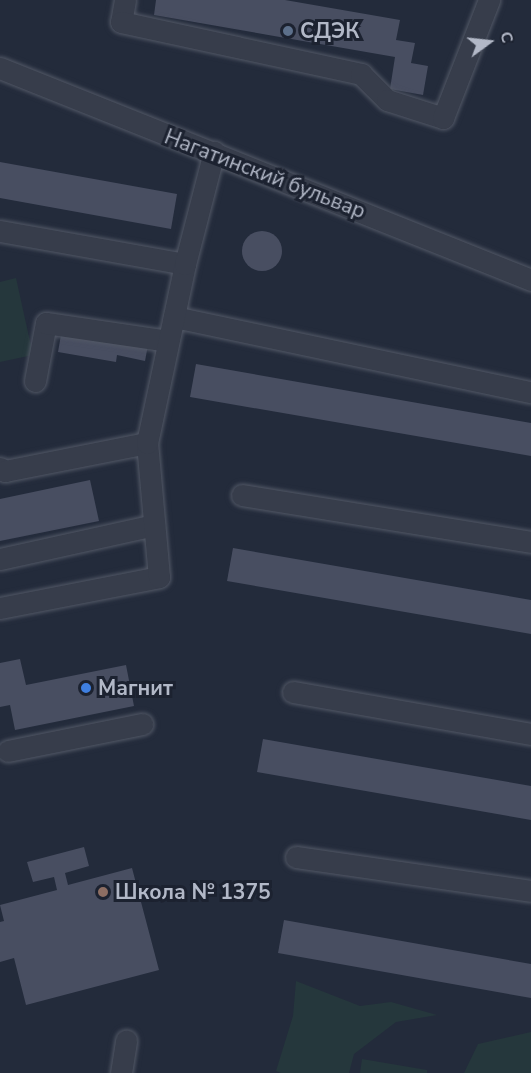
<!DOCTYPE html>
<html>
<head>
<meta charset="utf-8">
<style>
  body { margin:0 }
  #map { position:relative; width:531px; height:1073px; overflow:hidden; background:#232b3b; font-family:"Nunito Sans",sans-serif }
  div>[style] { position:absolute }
  .green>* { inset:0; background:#25373c }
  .building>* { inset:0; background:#484e61 }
  .round { border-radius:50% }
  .roads { filter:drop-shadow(0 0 2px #525866) drop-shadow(0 0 2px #525866) }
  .minor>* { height:21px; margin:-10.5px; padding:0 10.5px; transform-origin:10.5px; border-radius:10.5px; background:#373d4b }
  .dots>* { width:16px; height:16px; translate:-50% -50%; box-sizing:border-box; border:3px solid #1c2230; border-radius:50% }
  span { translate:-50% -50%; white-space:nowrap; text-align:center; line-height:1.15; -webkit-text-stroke:6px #1c2230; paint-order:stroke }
  .poi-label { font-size:21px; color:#b2b8c7; font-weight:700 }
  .left { translate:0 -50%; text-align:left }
  .street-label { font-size:21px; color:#b2b8c7 }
  .north { position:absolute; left:459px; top:12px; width:60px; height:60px; -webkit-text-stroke:4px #1c2230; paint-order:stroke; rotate:75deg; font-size:16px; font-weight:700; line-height:24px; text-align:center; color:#b2b8c7 }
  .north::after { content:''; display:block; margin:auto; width:21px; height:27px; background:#b2b8c7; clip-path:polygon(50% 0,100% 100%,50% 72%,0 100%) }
</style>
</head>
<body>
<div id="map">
  <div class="green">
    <div style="clip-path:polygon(16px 278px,33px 355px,0 362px,0 282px)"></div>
    <div style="clip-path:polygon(296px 981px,360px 1006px,391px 1002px,437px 1015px,396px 1022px,354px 1054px,349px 1073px,281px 1073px,276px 1071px,293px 1016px)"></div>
    <div style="clip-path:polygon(531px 1032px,531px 1073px,464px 1073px,478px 1044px)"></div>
    <div style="clip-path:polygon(362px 1059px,427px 1070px,427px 1073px,360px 1073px)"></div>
  </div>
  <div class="building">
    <div style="clip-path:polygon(156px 0,285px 0,400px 20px,396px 40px,415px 43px,411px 63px,428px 66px,423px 95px,390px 89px,395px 57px,154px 15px)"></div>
    <div style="clip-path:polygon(0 162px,177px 194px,171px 229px,0 198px)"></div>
    <div class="round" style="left:242px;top:231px;width:40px;height:40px"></div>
    <div style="clip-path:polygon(62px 329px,148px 345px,145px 361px,117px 355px,116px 362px,58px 352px)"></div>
    <div style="clip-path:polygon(196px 364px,531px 423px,531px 456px,190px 397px)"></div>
    <div style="clip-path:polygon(90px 480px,99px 521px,0 541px,0 499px)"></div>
    <div style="clip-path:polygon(233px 548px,531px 600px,531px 634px,227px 581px)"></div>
    <div style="clip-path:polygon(20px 659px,26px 685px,126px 665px,134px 706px,15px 730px,10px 705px,0 707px,0 663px)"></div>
    <div style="clip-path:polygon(263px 739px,531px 786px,531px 820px,257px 772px)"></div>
    <div style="clip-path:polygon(84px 847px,89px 866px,65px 873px,68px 885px,132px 868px,159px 970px,26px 1005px,14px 958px,0 962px,0 922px,4px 921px,0 905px,57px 890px,54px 877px,33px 882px,27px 862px)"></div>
    <div style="clip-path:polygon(284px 920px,531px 964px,531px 998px,278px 953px)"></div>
  </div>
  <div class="roads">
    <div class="minor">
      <div style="left:125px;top:0;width:22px;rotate:100deg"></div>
      <div style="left:121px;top:22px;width:246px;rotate:12.2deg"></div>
      <div style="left:361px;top:74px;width:37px;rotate:45deg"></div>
      <div style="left:387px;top:100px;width:59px;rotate:17.8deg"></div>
      <div style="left:443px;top:118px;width:127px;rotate:-68.7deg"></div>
      <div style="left:0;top:68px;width:572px;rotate:21.76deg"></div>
      <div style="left:0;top:231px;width:188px;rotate:10.1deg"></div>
      <div style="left:174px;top:317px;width:365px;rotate:11.9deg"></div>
      <div style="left:35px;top:381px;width:59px;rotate:-79.3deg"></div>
      <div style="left:46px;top:323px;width:123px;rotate:8.4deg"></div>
      <div style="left:0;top:468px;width:6px;rotate:31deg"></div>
      <div style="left:5px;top:471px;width:145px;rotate:-11.2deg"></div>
      <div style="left:242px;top:495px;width:293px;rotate:9.2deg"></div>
      <div style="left:0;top:559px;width:158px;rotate:-12.4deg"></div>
      <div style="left:0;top:608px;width:162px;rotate:-11deg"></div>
      <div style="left:159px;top:577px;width:135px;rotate:-95.1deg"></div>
      <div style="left:147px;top:443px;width:183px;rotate:-78deg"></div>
      <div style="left:185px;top:264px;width:116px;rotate:-75.5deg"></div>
      <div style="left:293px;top:692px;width:242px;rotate:10deg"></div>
      <div style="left:8px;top:751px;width:137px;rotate:-11.4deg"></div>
      <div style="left:296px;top:857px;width:237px;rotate:8.2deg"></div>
      <div style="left:121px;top:1073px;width:33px;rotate:-81deg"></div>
    </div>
  </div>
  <div class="dots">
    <div style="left:288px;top:31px;background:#5c6f8a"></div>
    <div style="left:86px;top:688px;background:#3f7fe0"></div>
    <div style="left:103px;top:892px;background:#8d6e63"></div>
  </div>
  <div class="poi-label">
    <span class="left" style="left:300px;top:31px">СДЭК</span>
    <span class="left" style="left:98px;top:688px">Магнит</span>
    <span class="left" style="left:115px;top:892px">Школа № 1375</span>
  </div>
  <div class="street-label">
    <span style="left:265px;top:174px;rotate:21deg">Нагатинский бульвар</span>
  </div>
  <div class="north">С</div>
</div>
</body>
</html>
